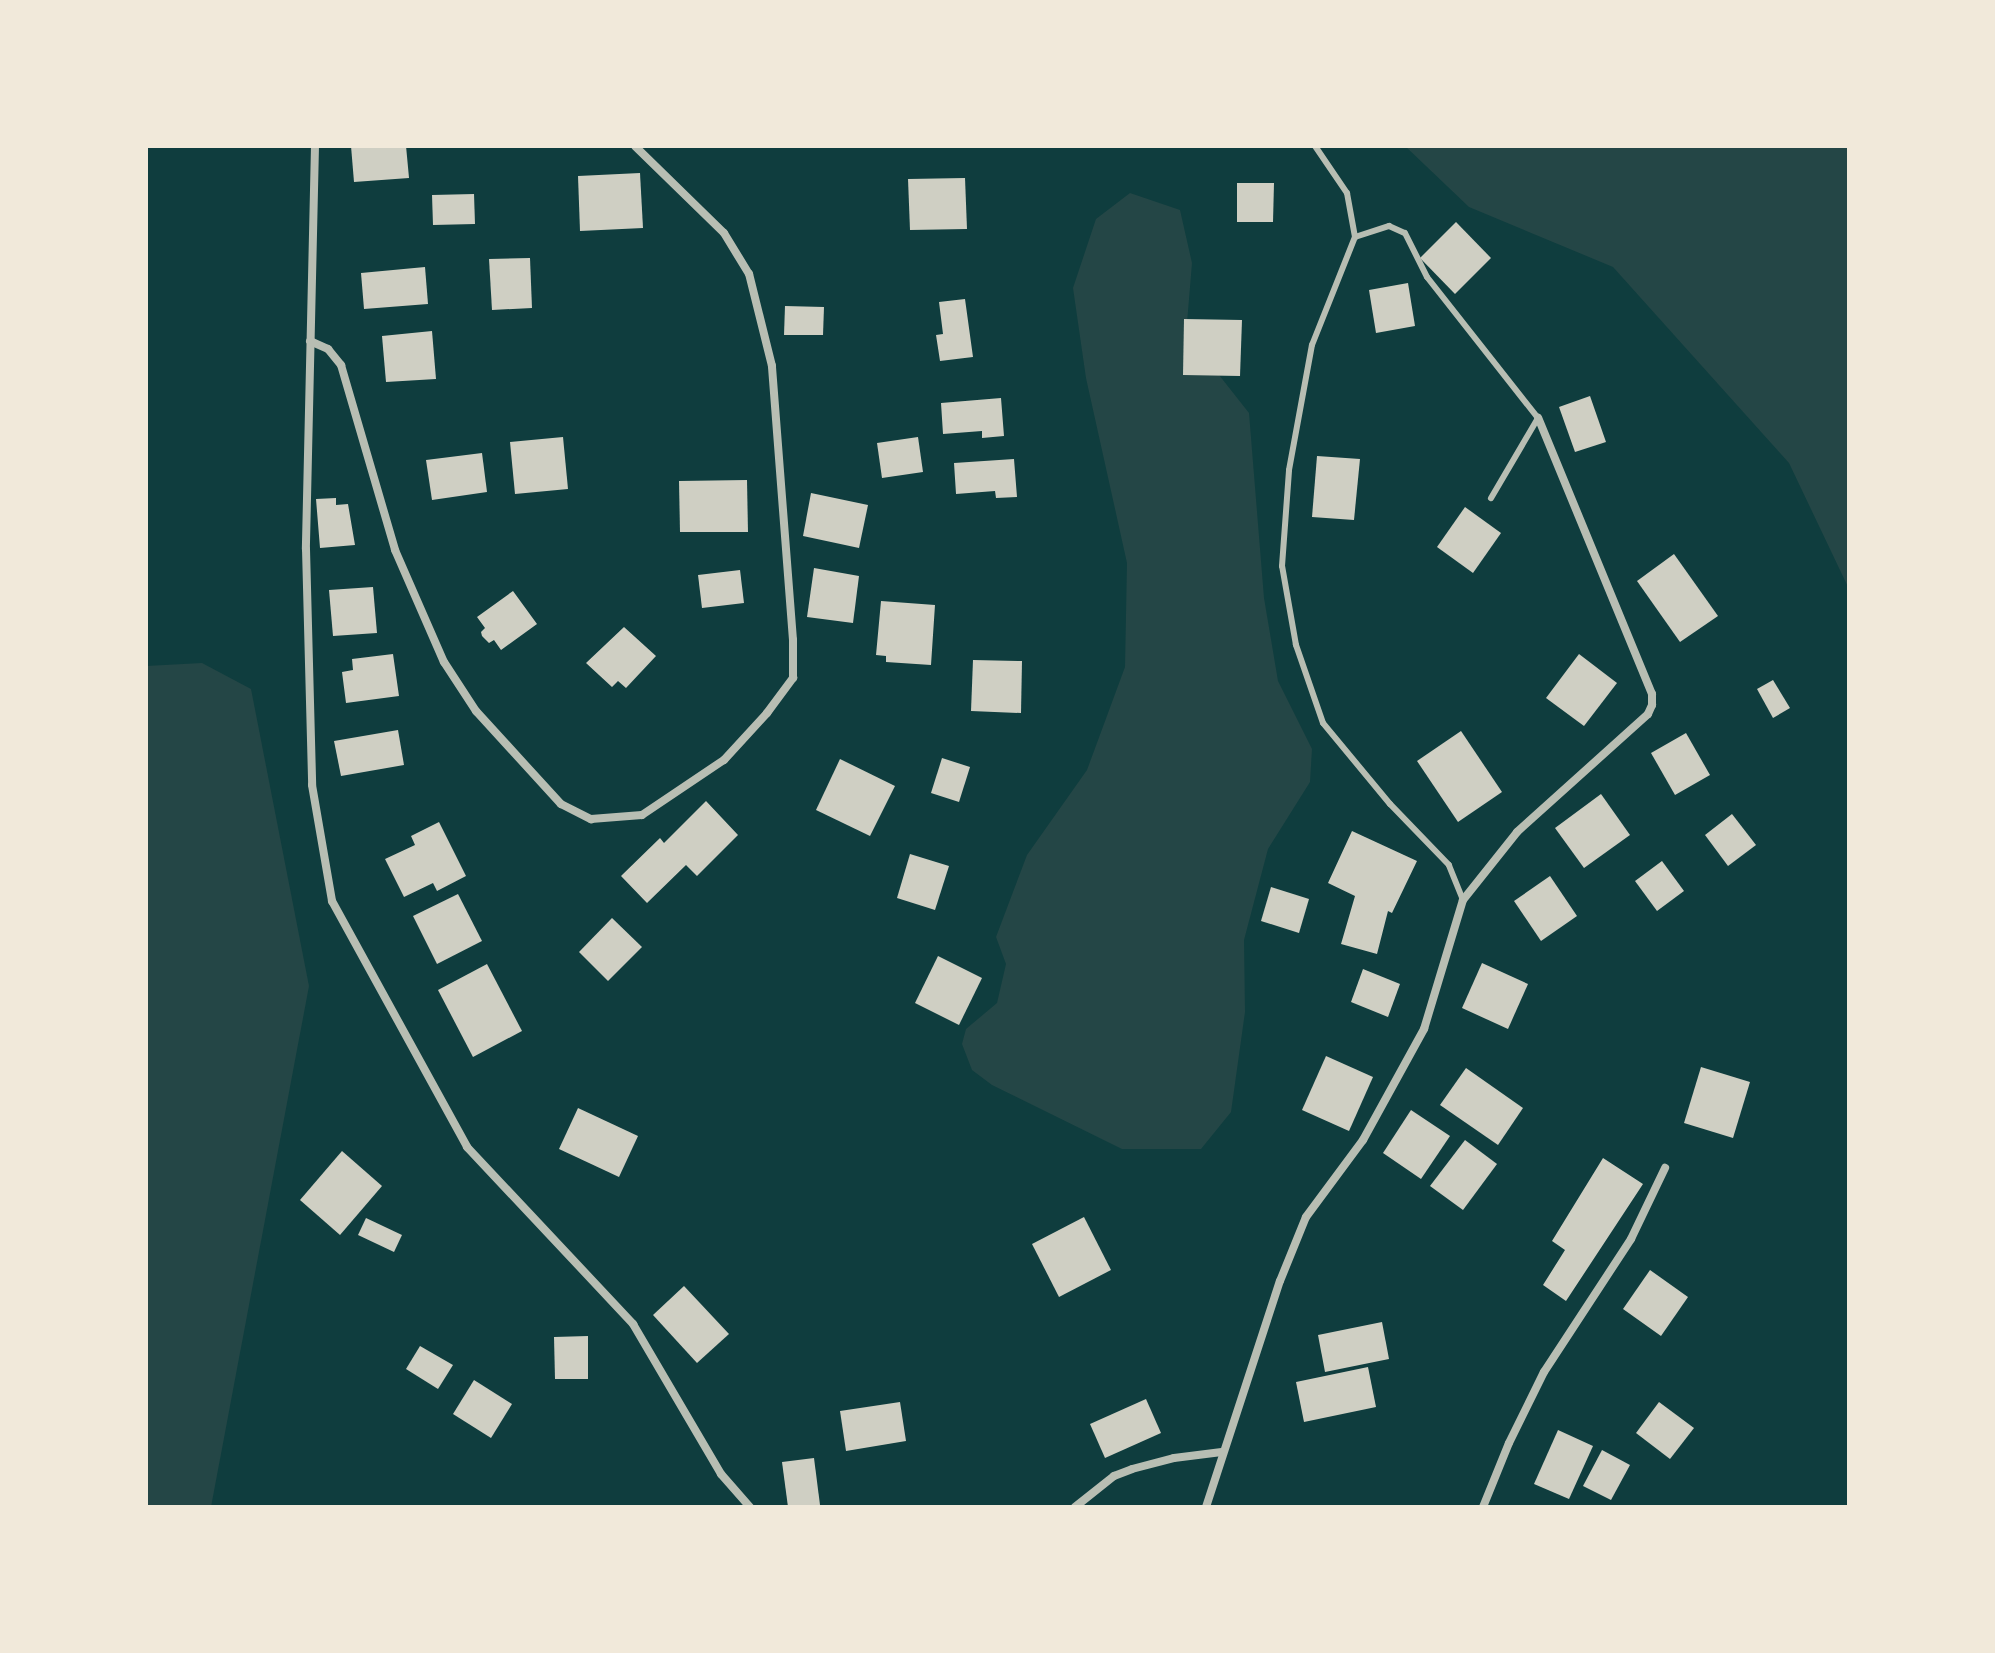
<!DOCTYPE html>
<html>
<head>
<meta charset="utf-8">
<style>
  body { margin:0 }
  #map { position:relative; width:1995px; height:1653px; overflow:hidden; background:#0f3d3e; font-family:Raleway,sans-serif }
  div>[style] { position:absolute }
  .green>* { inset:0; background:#244646 }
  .building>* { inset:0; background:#cfcfc3 }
  .service>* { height:6px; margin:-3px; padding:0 3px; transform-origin:3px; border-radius:3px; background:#b8beb3 }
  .minor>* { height:8px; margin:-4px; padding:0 4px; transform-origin:4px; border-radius:4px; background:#b8beb3 }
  span { translate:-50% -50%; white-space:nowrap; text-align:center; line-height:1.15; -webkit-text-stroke:6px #f1e9da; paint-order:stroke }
  .frame { position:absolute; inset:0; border:148px solid #f1e9da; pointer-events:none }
</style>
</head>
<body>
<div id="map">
  <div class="green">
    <div style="clip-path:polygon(1405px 146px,1849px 146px,1849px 589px,1789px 463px,1613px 267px,1469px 207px)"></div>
    <div style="clip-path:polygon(1130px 193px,1180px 210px,1192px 263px,1187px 323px,1208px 361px,1249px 413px,1264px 598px,1278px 681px,1312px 749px,1310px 782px,1268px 849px,1244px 940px,1245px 1012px,1231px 1112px,1201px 1149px,1122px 1149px,992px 1085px,972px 1070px,962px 1044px,966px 1029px,997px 1003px,1006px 964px,996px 937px,1027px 855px,1087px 770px,1125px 667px,1127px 563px,1086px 378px,1073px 288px,1096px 219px)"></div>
    <div style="clip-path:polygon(202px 663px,251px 689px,309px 986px,211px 1507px,146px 1507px,146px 666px)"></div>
  </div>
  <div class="building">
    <div style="clip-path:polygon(351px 146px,406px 146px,409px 178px,354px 182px)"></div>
    <div style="clip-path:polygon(640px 173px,643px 228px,580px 231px,578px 176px)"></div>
    <div style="clip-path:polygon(965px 178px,967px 229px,910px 230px,908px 179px)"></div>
    <div style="clip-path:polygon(1237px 183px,1274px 183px,1273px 222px,1237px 222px)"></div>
    <div style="clip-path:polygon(474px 194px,475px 224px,433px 225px,432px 195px)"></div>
    <div style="clip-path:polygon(1456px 222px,1491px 258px,1455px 294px,1420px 258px)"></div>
    <div style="clip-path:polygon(530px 258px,532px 308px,492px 310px,489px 259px)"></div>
    <div style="clip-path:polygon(425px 267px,428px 304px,364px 309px,361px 273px)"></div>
    <div style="clip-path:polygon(1408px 283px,1415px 326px,1376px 333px,1369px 290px)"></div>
    <div style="clip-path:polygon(965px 299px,973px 357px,940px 361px,936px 335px,943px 334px,939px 302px)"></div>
    <div style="clip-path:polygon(785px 306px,824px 307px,823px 335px,784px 335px)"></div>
    <div style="clip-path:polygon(1184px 319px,1242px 320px,1240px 376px,1183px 375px)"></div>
    <div style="clip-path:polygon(432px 331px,436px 379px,386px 382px,382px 336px)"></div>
    <div style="clip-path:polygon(1590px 396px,1606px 442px,1575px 452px,1559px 407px)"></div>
    <div style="clip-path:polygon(1001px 398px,1004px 436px,982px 438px,982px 431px,943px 434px,941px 403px)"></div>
    <div style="clip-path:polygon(563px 437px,568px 489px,515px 494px,510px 442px)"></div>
    <div style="clip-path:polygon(918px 437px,923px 472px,882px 478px,877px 443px)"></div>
    <div style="clip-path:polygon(482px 453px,487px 492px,432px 500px,426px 460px)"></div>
    <div style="clip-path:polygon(1317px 456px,1360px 459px,1354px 520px,1312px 517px)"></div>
    <div style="clip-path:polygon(1014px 459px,1017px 497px,996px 498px,995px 491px,956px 494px,954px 463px)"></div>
    <div style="clip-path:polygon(747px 480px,748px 532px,680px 532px,679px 481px)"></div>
    <div style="clip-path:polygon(811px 493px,868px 505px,859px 548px,803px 536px)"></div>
    <div style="clip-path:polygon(336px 498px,336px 505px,348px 504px,355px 545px,320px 548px,316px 499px)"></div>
    <div style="clip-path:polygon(1465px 507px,1501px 533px,1473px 573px,1437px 547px)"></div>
    <div style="clip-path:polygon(1674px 554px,1718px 616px,1680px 642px,1637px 581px)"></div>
    <div style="clip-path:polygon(814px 568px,859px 576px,853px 623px,807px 617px)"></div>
    <div style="clip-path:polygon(740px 570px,744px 603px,702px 608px,698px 575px)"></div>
    <div style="clip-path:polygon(373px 587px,377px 633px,333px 636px,329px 590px)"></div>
    <div style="clip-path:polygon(513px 591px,537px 624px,501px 650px,494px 640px,489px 643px,482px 636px,481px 632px,485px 628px,477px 617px)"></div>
    <div style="clip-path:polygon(881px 601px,935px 605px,931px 665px,886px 662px,886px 656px,876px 655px)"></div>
    <div style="clip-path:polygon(624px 627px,656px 656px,626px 688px,618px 681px,612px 687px,586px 663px)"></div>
    <div style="clip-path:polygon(393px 654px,399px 696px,346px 703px,342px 672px,353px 670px,352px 659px)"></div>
    <div style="clip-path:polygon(1579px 654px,1617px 683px,1584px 726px,1546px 698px)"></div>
    <div style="clip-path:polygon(973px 660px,1022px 661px,1021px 713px,971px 711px)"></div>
    <div style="clip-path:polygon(1773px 680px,1790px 708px,1773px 718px,1757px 689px)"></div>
    <div style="clip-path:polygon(398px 730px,404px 765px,341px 776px,334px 741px)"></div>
    <div style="clip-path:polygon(1461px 731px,1502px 792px,1458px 822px,1417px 761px)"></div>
    <div style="clip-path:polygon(1686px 733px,1710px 775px,1675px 795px,1651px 753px)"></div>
    <div style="clip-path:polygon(942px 758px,970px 767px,959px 802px,931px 793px)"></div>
    <div style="clip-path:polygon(840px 759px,895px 786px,870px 836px,816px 810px)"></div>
    <div style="clip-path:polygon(1601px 794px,1630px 835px,1584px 868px,1555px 828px)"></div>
    <div style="clip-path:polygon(706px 801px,738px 835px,697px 876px,686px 865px,647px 903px,621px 876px,660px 838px,664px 843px)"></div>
    <div style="clip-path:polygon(1732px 814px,1756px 845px,1728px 866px,1705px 835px)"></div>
    <div style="clip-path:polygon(439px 822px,466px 876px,437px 891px,433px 883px,404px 897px,385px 859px,415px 845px,411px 836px)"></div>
    <div style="clip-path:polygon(1352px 831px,1417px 861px,1392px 913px,1388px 911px,1377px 954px,1341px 944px,1355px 896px,1328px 883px)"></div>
    <div style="clip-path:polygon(910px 854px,949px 866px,935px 910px,897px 898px)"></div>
    <div style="clip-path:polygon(1662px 861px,1684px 891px,1657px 911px,1635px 881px)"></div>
    <div style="clip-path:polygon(1550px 876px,1577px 916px,1541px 941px,1514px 901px)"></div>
    <div style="clip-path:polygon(1271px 887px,1309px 899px,1299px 933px,1261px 921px)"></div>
    <div style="clip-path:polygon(458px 894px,482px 941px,437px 964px,413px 916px)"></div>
    <div style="clip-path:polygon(612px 918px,642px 947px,608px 981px,579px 952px)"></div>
    <div style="clip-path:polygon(938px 956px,982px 978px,959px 1025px,915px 1003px)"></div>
    <div style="clip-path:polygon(1482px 963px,1528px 984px,1508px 1029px,1462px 1008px)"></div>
    <div style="clip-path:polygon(487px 964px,522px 1031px,473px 1057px,438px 990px)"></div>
    <div style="clip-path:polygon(1363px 969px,1400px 984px,1388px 1017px,1351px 1002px)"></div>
    <div style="clip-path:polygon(1326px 1056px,1373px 1077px,1349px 1131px,1302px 1110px)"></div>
    <div style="clip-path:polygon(1701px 1067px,1750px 1082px,1733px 1138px,1684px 1123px)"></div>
    <div style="clip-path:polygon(1466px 1068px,1523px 1108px,1498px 1145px,1440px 1105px)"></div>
    <div style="clip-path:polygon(578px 1108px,638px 1136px,619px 1177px,559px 1149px)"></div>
    <div style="clip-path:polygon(1411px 1110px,1450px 1136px,1421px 1179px,1383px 1153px)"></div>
    <div style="clip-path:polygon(1465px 1140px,1497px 1164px,1463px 1210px,1430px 1186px)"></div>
    <div style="clip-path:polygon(342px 1151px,382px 1186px,340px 1235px,300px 1200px)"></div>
    <div style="clip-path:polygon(1603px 1158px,1643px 1184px,1566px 1301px,1543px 1285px,1565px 1250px,1552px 1241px)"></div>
    <div style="clip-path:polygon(1084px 1217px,1111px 1270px,1059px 1297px,1032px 1244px)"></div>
    <div style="clip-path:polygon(366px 1218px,402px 1235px,394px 1252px,358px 1235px)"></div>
    <div style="clip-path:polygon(1650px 1270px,1688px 1297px,1661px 1336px,1623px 1309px)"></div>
    <div style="clip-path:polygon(684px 1286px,729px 1334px,697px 1363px,653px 1315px)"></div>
    <div style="clip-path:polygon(1382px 1322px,1389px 1359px,1325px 1372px,1318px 1335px)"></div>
    <div style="clip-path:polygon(588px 1336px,588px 1379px,555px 1379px,554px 1337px)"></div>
    <div style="clip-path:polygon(420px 1346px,453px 1365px,438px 1389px,406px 1369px)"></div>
    <div style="clip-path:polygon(1368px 1367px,1376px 1407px,1304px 1422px,1296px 1382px)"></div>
    <div style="clip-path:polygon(474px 1380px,512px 1404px,491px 1438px,453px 1414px)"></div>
    <div style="clip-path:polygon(1146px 1399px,1161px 1433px,1105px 1458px,1090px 1424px)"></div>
    <div style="clip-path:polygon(900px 1402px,906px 1441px,846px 1451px,840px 1411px)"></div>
    <div style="clip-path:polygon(1659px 1402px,1694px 1428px,1670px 1459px,1636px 1433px)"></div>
    <div style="clip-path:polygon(1558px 1430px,1593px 1446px,1569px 1499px,1534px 1484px)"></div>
    <div style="clip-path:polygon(1602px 1450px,1630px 1465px,1611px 1500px,1583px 1486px)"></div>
    <div style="clip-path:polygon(814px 1458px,820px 1505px,788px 1507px,782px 1462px)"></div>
  </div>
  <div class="service">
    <div style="left:1315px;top:146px;width:57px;rotate:55.8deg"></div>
    <div style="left:1347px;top:193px;width:45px;rotate:79.7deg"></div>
    <div style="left:1463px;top:900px;width:38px;rotate:-112deg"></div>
    <div style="left:1449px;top:865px;width:85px;rotate:-134deg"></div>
    <div style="left:1390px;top:804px;width:105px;rotate:-129.6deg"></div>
    <div style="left:1323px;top:723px;width:83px;rotate:-109.1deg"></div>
    <div style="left:1296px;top:645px;width:80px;rotate:-100deg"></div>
    <div style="left:1282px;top:566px;width:96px;rotate:-85.8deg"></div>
    <div style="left:1289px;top:470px;width:127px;rotate:-79.6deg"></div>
    <div style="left:1312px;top:345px;width:116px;rotate:-68.3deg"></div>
    <div style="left:1355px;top:237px;width:36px;rotate:-18deg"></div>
    <div style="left:1389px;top:226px;width:17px;rotate:24deg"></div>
    <div style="left:1405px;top:233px;width:49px;rotate:63.4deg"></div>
    <div style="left:1427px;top:277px;width:179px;rotate:51.8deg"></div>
    <div style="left:1538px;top:418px;width:93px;rotate:120.4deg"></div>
  </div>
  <div class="minor">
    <div style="left:315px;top:146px;width:403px;rotate:91.3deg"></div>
    <div style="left:306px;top:549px;width:236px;rotate:88.5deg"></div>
    <div style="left:312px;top:785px;width:118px;rotate:80.2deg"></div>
    <div style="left:332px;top:901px;width:281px;rotate:61.2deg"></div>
    <div style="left:467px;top:1147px;width:243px;rotate:46.8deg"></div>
    <div style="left:633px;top:1324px;width:174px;rotate:59.6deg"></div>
    <div style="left:721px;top:1474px;width:44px;rotate:48.7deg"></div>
    <div style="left:310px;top:341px;width:20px;rotate:24deg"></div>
    <div style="left:328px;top:349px;width:21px;rotate:51deg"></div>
    <div style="left:341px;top:365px;width:193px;rotate:73.7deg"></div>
    <div style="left:395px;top:550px;width:122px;rotate:66.4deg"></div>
    <div style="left:444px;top:662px;width:59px;rotate:56.9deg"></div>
    <div style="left:476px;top:711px;width:126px;rotate:47.6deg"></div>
    <div style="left:561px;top:804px;width:34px;rotate:27deg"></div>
    <div style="left:591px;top:819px;width:51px;rotate:-4.5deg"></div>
    <div style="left:642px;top:815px;width:99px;rotate:-33.9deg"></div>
    <div style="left:724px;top:760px;width:64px;rotate:-47.5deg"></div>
    <div style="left:767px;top:713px;width:44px;rotate:-53.4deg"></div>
    <div style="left:793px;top:678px;width:38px;rotate:-90deg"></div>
    <div style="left:793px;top:640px;width:275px;rotate:-94.4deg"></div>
    <div style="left:772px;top:366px;width:95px;rotate:-104deg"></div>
    <div style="left:749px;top:274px;width:48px;rotate:-121.4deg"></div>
    <div style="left:724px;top:233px;width:124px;rotate:-135.7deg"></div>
    <div style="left:1075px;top:1507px;width:50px;rotate:-38.5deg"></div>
    <div style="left:1114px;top:1476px;width:19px;rotate:-21deg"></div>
    <div style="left:1132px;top:1469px;width:43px;rotate:-14.7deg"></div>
    <div style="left:1174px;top:1458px;width:48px;rotate:-7.1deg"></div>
    <div style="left:1206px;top:1507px;width:238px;rotate:-71.9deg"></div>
    <div style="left:1280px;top:1281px;width:69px;rotate:-67.9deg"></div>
    <div style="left:1306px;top:1217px;width:96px;rotate:-53.5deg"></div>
    <div style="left:1363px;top:1140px;width:127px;rotate:-61.2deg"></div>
    <div style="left:1424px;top:1029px;width:135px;rotate:-73.2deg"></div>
    <div style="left:1463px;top:900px;width:87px;rotate:-51.5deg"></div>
    <div style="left:1517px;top:832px;width:176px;rotate:-42deg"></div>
    <div style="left:1648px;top:714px;width:10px;rotate:-66deg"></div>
    <div style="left:1652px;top:705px;width:11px;rotate:-90deg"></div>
    <div style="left:1652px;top:694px;width:299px;rotate:-112.4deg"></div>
    <div style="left:1483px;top:1507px;width:69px;rotate:-67.9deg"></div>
    <div style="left:1509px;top:1443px;width:79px;rotate:-63.8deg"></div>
    <div style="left:1544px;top:1372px;width:159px;rotate:-56.8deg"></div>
    <div style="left:1631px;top:1239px;width:79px;rotate:-64.4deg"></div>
  </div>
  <div class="frame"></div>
</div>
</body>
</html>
